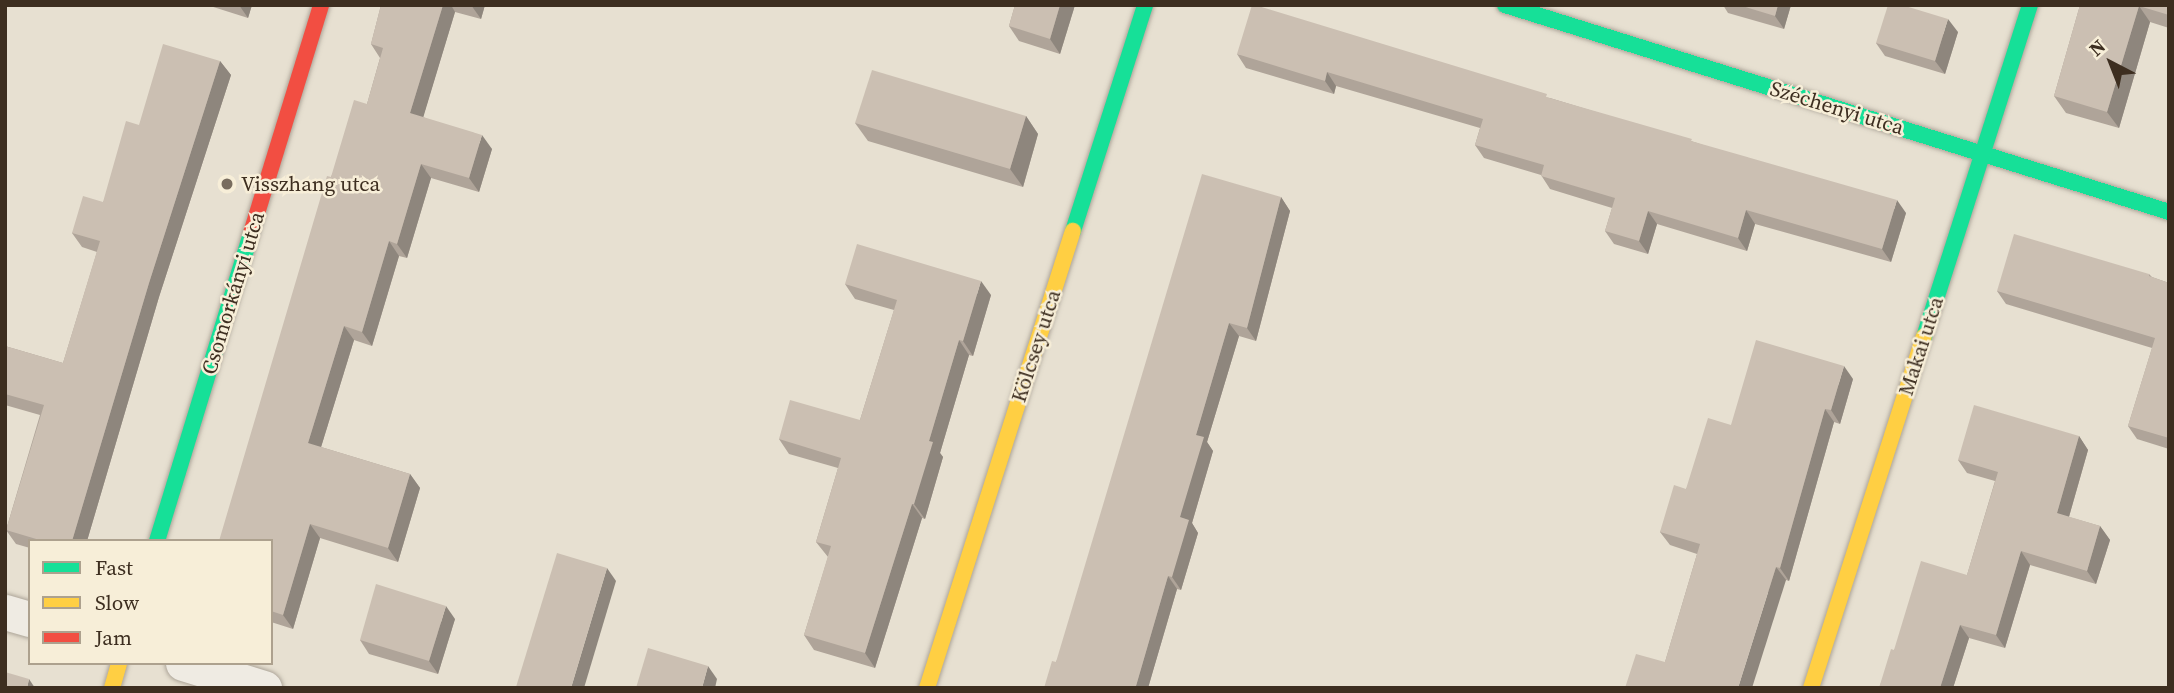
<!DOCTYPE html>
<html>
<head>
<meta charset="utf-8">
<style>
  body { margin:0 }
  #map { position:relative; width:2174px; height:693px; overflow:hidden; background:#e7e0d1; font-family:"Source Serif 4",serif }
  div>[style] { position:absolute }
  .roads { filter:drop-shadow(0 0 2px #ada599) drop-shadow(0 0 2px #ada599) }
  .street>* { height:35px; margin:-17.5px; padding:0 17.5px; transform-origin:17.5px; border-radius:17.5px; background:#efebe3 }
  .fast>* { height:16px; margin:-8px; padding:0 8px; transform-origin:8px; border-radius:8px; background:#16e098 }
  .slow>* { height:16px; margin:-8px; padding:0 8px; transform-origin:8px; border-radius:8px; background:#ffcf43 }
  .jam>* { height:16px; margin:-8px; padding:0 8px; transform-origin:8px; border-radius:8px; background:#f24e42 }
  .wall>* { inset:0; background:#afa499 }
  .shaded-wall>* { inset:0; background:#8e867d }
  .building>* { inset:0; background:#cbbfb2 }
  .dots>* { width:19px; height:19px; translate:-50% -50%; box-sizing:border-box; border:4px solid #f7eed8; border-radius:50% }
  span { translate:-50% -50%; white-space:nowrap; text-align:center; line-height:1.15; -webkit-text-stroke:5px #f7eed8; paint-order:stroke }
  .street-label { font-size:21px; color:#3d2e20 }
  .poi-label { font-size:21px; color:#3d2e20 }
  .left { translate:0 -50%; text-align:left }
  .frame { position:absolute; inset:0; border:7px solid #3d2e20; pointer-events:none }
  .legend { position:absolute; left:28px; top:539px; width:245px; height:126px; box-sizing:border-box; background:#f7eed8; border:2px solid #ada18e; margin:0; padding:9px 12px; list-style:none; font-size:21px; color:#3d2e20 }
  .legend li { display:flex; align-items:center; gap:14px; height:35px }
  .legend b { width:35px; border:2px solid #ada18e }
  .north { position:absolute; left:2076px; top:28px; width:70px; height:70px; -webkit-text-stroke:5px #f7eed8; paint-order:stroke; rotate:318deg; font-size:19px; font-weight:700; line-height:28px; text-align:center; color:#3d2e20 }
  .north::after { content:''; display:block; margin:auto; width:24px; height:32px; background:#3d2e20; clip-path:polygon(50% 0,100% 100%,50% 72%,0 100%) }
</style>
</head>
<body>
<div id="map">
  <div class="roads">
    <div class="street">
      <div style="left:5px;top:612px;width:26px;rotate:16deg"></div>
      <div style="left:183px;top:663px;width:85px;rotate:17.2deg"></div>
    </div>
    <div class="fast">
      <div style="left:1505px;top:5px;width:696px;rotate:17.31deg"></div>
      <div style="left:1073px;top:231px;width:237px;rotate:-72.3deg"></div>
      <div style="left:1924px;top:337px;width:349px;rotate:-72.3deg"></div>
      <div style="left:157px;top:541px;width:322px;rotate:-73deg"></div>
    </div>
    <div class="slow">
      <div style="left:112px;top:688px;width:26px;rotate:-74deg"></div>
      <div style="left:927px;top:688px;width:480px;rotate:-72.3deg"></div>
      <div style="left:1811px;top:688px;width:369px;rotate:-72.2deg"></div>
    </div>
    <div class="jam">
      <div style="left:251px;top:233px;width:239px;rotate:-72.9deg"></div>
    </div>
  </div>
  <div class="wall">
    <div style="clip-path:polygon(207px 5px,252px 5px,248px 18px)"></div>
    <div style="clip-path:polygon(381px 5px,485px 5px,481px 19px,455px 12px,423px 117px,492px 149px,479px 192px,431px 178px,407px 258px,399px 256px,372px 346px,354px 340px,321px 447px,410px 474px,420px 488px,398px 562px,320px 538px,293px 629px,271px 622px,271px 541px,331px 177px,367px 104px,380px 58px,371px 44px)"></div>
    <div style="clip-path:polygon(1015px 5px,1075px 5px,1060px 54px,1019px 41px,1009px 26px)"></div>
    <div style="clip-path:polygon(1723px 5px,1791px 5px,1784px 29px,1728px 13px)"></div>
    <div style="clip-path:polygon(2080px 5px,2169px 5px,2169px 28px,2150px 22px,2119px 128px,2066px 113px,2054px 96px)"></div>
    <div style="clip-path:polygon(1958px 32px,1945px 74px,1885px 56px,1876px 43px)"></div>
    <div style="clip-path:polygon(1237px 54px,1550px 98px,1694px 142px,1906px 213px,1891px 262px,1755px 224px,1747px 251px,1657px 224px,1648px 254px,1614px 244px,1605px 231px,1612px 208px,1550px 189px,1541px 175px,1484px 158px,1475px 145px,1480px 128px,1336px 86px,1334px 94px,1246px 68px)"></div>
    <div style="clip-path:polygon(220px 61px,231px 75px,159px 297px,87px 541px,30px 541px,30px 548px,16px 544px,6px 530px,40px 415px,5px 405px,5px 346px,63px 363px,97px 252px,82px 247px,72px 233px,103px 202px)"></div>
    <div style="clip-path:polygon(1026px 116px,1038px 134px,1023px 187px,868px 141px,855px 123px)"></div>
    <div style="clip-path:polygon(1281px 197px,1290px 211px,1256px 341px,1239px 336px,1207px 442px,1213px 451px,1192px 523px,1198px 533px,1181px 590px,1177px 589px,1148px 688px,1044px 688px,1056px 662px)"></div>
    <div style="clip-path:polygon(2149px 274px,2152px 277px,2169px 283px,2169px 449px,2137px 439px,2128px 426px,2152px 348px,2006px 304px,1997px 291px)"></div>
    <div style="clip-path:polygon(845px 284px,991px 295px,973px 356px,969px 355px,940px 453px,943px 457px,925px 519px,922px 518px,875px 668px,814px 650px,804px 635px,828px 557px,816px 542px,838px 468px,789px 454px,779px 439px,860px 420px,894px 310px,855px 299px)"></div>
    <div style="clip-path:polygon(1853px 379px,1840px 424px,1834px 422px,1789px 581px,1786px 580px,1665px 662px,1697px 554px,1670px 545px,1660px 532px,1686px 489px,1731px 425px)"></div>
    <div style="clip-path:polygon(2079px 436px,2088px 450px,2069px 517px,2100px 526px,2110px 540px,2096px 584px,2030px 565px,2005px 648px,1969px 638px,1953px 688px,1879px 688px,1894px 650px,1967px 575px,1995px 481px,1967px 473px,1958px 460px)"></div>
    <div style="clip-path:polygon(455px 619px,438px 674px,369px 654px,360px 640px)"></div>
  </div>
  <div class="shaded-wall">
    <div style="clip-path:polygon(239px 5px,252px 5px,248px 18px)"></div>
    <div style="clip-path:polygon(443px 5px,451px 5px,455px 12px,420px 128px,410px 113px)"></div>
    <div style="clip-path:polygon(471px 5px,485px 5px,481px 19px)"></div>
    <div style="clip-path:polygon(1060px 5px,1075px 5px,1060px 54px,1050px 39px)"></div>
    <div style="clip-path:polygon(1778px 5px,1791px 5px,1784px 29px,1775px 16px)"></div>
    <div style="clip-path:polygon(2139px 6px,2150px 22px,2119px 128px,2107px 112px)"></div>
    <div style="clip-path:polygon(1948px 19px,1958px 32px,1945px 74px,1935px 61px)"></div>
    <div style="clip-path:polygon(220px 61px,231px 75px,159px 297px,87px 541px,72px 541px,149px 283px)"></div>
    <div style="clip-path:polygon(1327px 72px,1336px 86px,1334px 94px,1325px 81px)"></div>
    <div style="clip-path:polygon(1026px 116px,1038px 134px,1023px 187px,1010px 169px)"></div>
    <div style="clip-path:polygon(482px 135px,492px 149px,479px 192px,469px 178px)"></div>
    <div style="clip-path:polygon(421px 164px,431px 178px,407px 258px,397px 244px)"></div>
    <div style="clip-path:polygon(1281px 197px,1290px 211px,1256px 341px,1247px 328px)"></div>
    <div style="clip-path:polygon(1897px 200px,1906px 213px,1891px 262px,1882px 249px)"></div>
    <div style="clip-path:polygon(1746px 210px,1755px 224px,1747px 251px,1738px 238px)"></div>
    <div style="clip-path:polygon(1648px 211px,1657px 224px,1648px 254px,1639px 241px)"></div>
    <div style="clip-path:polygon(389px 241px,399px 256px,372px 346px,362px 332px)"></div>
    <div style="clip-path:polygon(981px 281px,991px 295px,973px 356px,963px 341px)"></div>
    <div style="clip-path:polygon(1229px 323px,1239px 336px,1207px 442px,1213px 451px,1192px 523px,1198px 533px,1181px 590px,1172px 577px,1180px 517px,1196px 435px)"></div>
    <div style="clip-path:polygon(344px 326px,354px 340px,318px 457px,308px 443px)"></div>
    <div style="clip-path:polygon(959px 340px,969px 355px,940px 453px,943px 457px,925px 519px,914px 504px,929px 441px)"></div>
    <div style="clip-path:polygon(1844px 366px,1853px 379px,1840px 424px,1831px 410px)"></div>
    <div style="clip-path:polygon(1825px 409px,1834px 422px,1789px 581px,1780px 568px)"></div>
    <div style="clip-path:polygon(2079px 436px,2088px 450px,2066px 527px,2057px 513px)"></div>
    <div style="clip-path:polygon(410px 474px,420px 488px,398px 562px,388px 548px)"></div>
    <div style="clip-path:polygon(912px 504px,922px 518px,875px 668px,865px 653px)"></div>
    <div style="clip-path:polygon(310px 524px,320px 538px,293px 629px,283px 615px)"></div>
    <div style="clip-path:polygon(2100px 526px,2110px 540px,2096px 584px,2087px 571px)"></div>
    <div style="clip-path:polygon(2021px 551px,2030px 565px,2005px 648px,1996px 635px)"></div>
    <div style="clip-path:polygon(1776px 567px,1786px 580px,1752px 688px,1738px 688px)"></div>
    <div style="clip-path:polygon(607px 568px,616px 581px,584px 688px,571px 688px)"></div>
    <div style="clip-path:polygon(1168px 576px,1177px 589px,1148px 688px,1137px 688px,1136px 686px)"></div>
    <div style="clip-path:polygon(446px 606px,455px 619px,438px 674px,429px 661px)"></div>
    <div style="clip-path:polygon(1960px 625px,1969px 638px,1953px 688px,1940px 688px)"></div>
    <div style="clip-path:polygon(708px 666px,717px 679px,715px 688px,702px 688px)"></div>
    <div style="clip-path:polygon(29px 679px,35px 688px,27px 688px)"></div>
  </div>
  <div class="building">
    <div style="clip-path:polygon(381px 5px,443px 5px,410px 113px,482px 135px,469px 178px,421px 164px,397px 244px,389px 241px,362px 332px,344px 326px,308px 443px,410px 474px,388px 548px,310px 524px,283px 615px,271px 611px,271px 541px,219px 541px,327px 176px,331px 177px,354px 100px,367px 104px,383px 48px,371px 44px)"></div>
    <div style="clip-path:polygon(1015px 5px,1060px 5px,1050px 39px,1009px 26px)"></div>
    <div style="clip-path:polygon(1252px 5px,1255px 5px,1547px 94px,1546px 97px,1692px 139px,1691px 141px,1897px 200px,1882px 249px,1746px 210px,1738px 238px,1648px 211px,1639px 241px,1605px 231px,1615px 198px,1541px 176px,1544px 165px,1475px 145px,1483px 119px,1327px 72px,1325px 81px,1237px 54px)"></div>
    <div style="clip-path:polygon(1739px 5px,1778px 5px,1775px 16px)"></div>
    <div style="clip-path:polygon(1888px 5px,1902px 5px,1948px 19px,1935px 61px,1876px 43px)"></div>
    <div style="clip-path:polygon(2080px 5px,2169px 5px,2169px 15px,2139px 6px,2107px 112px,2054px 96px)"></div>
    <div style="clip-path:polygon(163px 44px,220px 61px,149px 283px,72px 541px,43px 541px,6px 530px,44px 405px,5px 394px,5px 346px,63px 363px,100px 241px,72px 233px,83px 196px,103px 202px,126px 121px,139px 125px)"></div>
    <div style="clip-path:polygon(872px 70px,1026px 116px,1010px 169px,855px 123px)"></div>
    <div style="clip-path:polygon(1202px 174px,1281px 197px,1247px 328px,1229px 323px,1196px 435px,1204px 437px,1180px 517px,1189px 520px,1172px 577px,1168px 576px,1136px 686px,1143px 688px,1044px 688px,1052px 661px,1056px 662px)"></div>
    <div style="clip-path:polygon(2014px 234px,2149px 274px,2149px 276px,2169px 283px,2169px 438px,2128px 426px,2155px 338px,1997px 291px)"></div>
    <div style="clip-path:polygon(857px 244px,981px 281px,963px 341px,959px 340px,929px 441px,933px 442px,914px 504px,912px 504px,865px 653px,804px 635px,831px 546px,816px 542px,841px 458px,779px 439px,790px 400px,860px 420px,897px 300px,845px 284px)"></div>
    <div style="clip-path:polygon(1756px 340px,1844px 366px,1831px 410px,1825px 409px,1780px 568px,1776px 567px,1738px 688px,1625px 688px,1636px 654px,1665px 662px,1700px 544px,1660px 532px,1674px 485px,1686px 489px,1708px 418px,1731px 425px)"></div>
    <div style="clip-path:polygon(1974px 405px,2079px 436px,2057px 513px,2100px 526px,2087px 571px,2021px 551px,1996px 635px,1960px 625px,1940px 688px,1879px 688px,1891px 649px,1894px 650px,1921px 561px,1967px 575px,1998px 472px,1958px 460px)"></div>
    <div style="clip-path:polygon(557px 553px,607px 568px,571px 688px,516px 687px)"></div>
    <div style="clip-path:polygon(376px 584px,446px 606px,429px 661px,360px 640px)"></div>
    <div style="clip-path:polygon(648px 648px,708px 666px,702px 688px,636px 688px)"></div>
    <div style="clip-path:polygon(5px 672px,29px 679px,27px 688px,5px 688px)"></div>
  </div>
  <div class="dots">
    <div style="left:227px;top:184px;background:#786c5e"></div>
  </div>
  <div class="street-label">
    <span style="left:1837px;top:108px;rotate:17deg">Széchenyi utca</span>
    <span style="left:233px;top:293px;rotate:-73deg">Csomorkányi utca</span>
    <span style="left:1036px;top:346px;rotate:-72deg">Kölcsey utca</span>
    <span style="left:1921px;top:346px;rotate:-72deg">Makai utca</span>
  </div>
  <div class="poi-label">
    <span class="left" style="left:241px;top:184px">Visszhang utca</span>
  </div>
  <div class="frame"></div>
  <ul class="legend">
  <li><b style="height:9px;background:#16e098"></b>Fast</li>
  <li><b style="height:9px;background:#ffcf43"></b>Slow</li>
  <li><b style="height:9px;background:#f24e42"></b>Jam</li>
  </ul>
  <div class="north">N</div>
</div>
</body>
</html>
